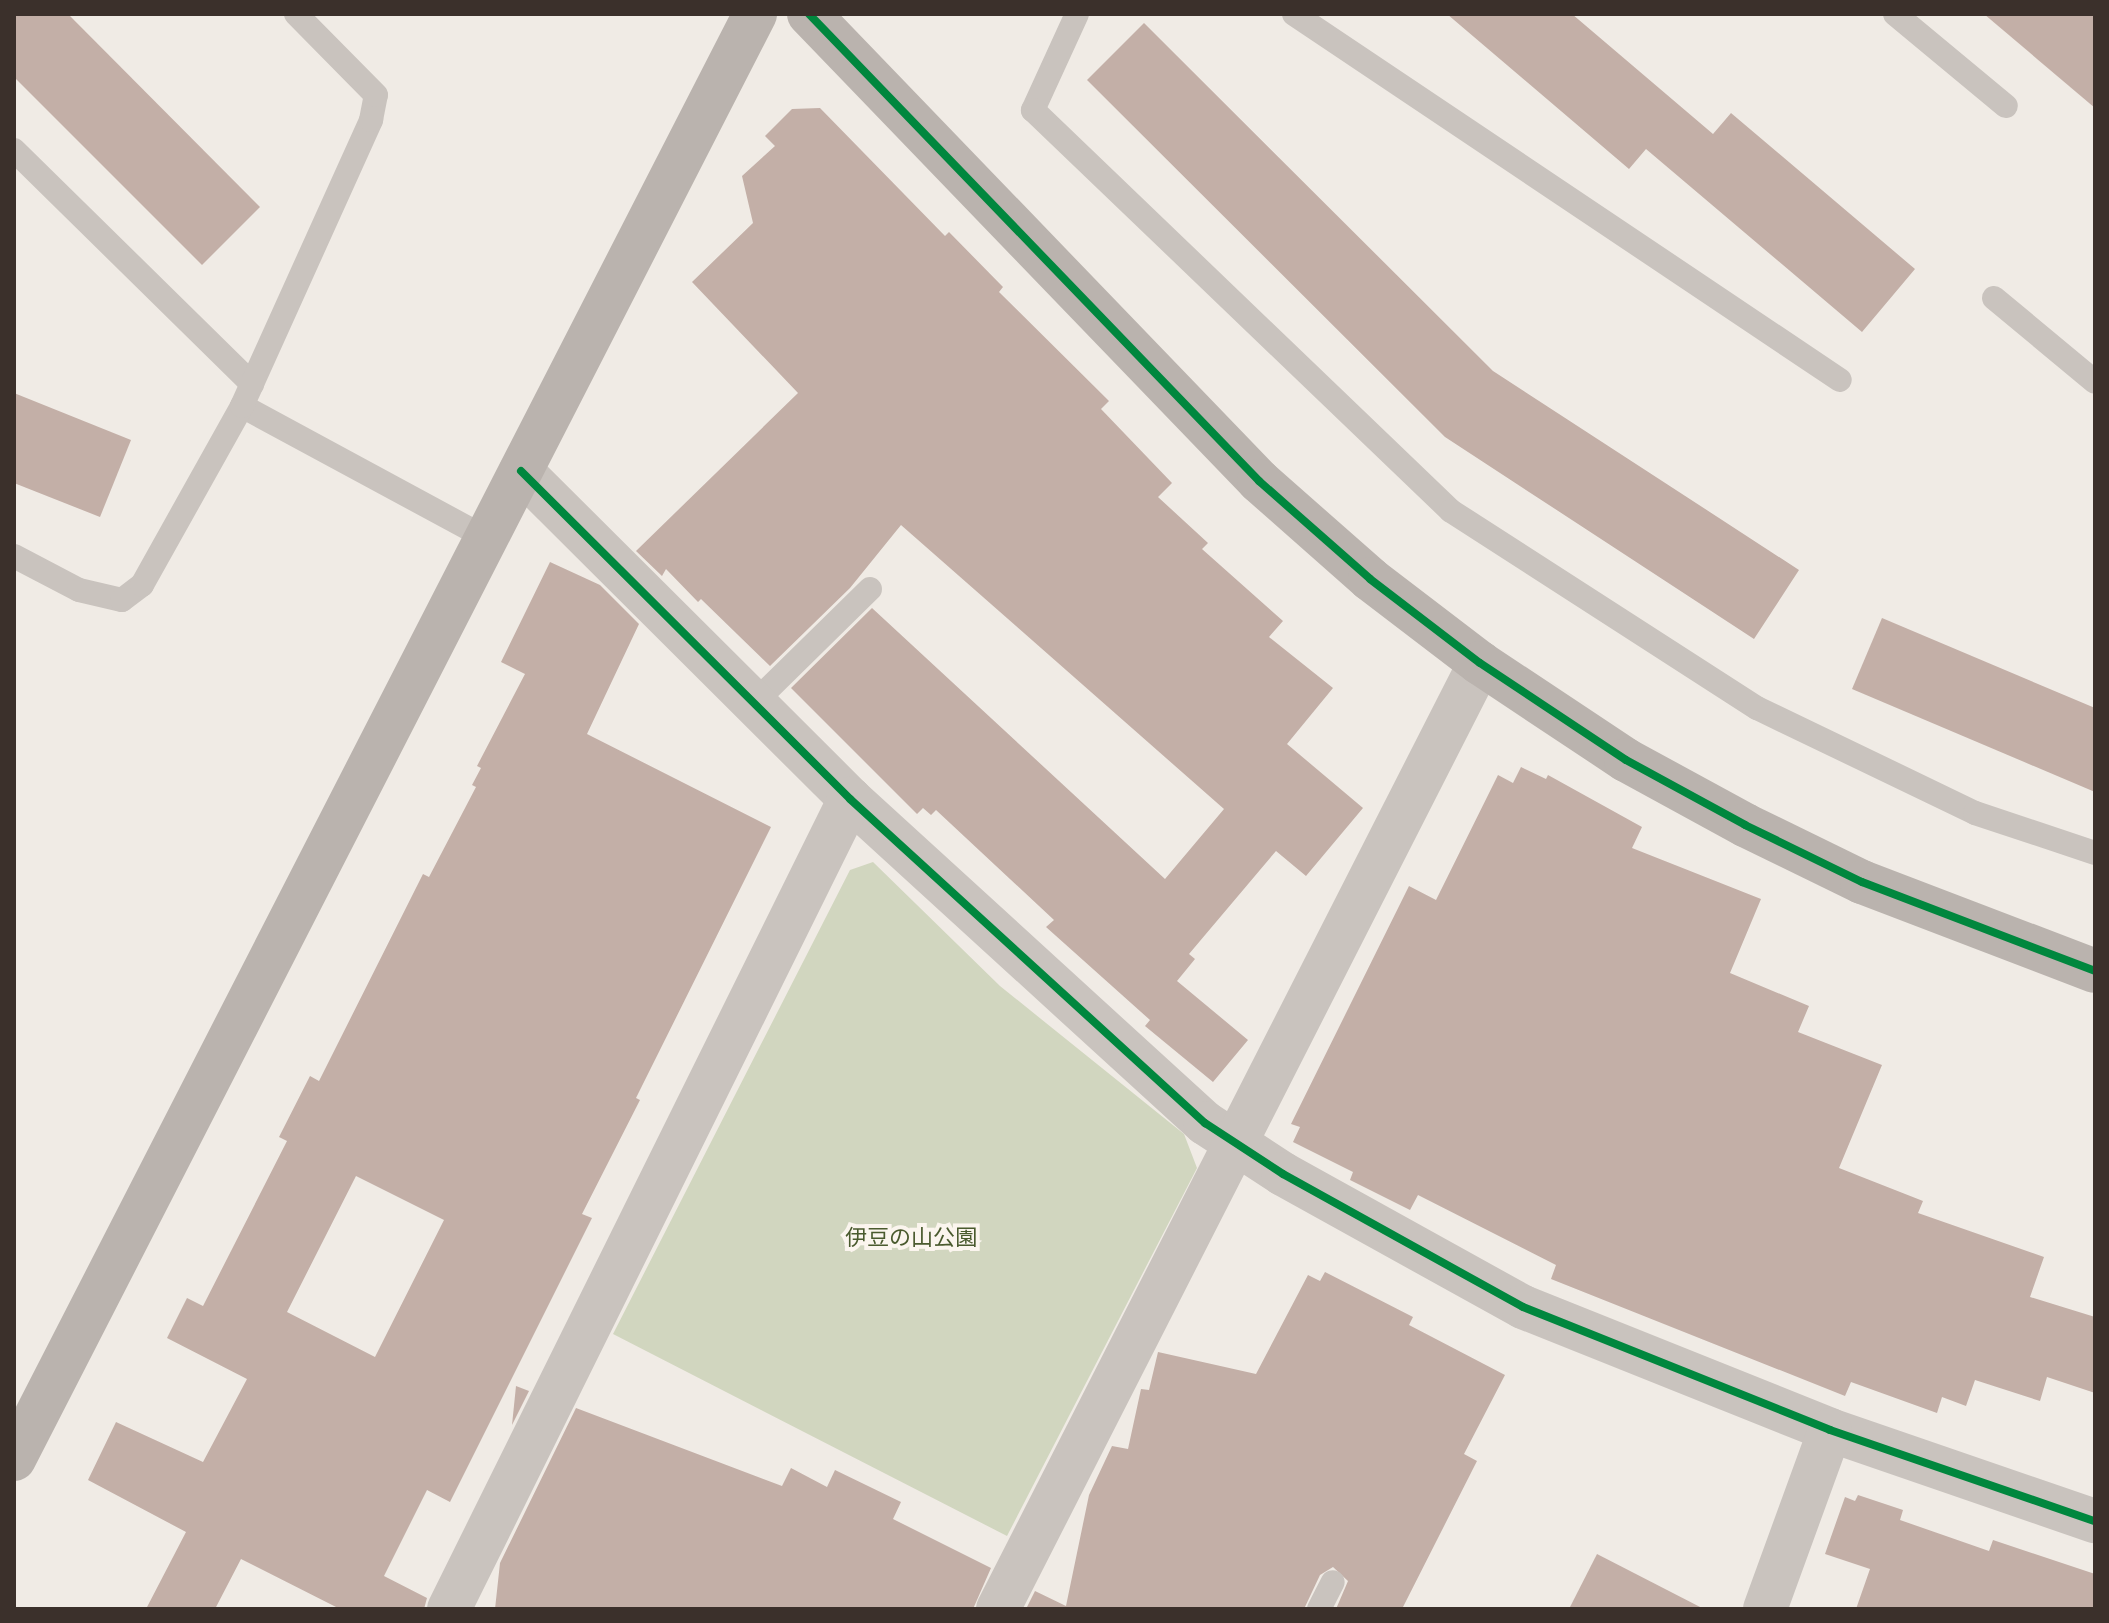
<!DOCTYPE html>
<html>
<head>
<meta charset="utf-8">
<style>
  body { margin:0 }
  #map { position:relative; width:2109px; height:1623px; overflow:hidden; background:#f0ebe5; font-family:"Golos Text","Noto Sans JP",sans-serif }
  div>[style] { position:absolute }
  .green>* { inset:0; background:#d1d6bf }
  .building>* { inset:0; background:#c3afa7 }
  .lane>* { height:24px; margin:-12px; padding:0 12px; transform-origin:12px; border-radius:12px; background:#c9c3be }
  .street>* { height:44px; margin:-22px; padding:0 22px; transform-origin:22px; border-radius:22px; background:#c9c3be }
  .secondary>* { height:44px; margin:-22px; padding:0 22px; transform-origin:22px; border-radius:22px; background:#bab3ae }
  .cycleway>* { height:8px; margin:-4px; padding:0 4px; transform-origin:4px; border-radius:4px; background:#00873e }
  span { translate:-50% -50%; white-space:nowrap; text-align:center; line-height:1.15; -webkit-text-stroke:8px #fbf5ee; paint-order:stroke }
  .park-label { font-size:22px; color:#4a5a2e }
  .frame { position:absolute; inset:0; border:16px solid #3b302b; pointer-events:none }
</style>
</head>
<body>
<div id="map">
  <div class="green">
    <div style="clip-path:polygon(873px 862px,1000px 986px,1184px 1134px,1197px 1168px,1007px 1536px,613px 1334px,850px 870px)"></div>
  </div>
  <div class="building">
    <div style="clip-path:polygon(14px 14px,68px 14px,260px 207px,202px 265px,14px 77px)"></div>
    <div style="clip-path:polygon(1447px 14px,1572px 14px,1713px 134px,1731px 113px,1915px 269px,1862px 332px,1646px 149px,1629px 169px)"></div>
    <div style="clip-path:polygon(1984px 14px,2095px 14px,2095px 108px)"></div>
    <div style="clip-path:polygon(1144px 23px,1493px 371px,1799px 570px,1754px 639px,1445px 437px,1087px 80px)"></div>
    <div style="clip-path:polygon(820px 108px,945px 236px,949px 232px,1003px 287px,999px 292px,1109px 401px,1101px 409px,1172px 483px,1158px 497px,1208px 543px,1202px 549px,1283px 621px,1269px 637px,1333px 688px,1287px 744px,1363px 808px,1306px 876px,1276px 851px,1189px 954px,1195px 959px,1177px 981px,1248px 1040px,1213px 1082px,1145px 1026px,1150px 1020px,1046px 927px,1054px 920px,936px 810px,931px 815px,923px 808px,917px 814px,791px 688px,872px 608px,1165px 879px,1224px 809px,901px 525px,850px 588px,770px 666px,701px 599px,698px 602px,666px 569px,662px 576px,636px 551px,798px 393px,692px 282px,753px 223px,742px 176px,775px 146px,765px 136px,792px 109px)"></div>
    <div style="clip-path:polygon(14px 393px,131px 440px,100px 517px,14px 483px)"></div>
    <div style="clip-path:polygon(evenodd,550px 562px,600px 585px,639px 624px,587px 734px,771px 827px,636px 1098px,640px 1100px,582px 1214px,592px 1218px,450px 1502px,427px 1490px,384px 1576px,427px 1598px,424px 1609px,340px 1609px,241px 1559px,215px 1609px,146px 1609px,186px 1532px,88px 1480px,116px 1422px,203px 1462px,247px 1379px,167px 1338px,187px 1298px,203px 1306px,287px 1141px,279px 1137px,310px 1076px,319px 1081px,423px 874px,429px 877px,476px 787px,472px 785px,481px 768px,477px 766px,525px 674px,501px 662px,550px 562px,356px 1176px,444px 1220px,375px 1357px,287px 1312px,356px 1176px)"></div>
    <div style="clip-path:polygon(1882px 618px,2095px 708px,2095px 792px,1852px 689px)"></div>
    <div style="clip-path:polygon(1521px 767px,1546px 779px,1548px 775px,1642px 827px,1632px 848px,1761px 899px,1730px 973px,1809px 1006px,1798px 1032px,1882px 1065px,1839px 1168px,1923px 1201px,1918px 1213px,2044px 1257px,2030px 1297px,2095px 1317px,2095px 1393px,2047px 1377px,2040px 1401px,1975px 1380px,1966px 1406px,1942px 1397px,1937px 1413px,1851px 1382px,1845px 1396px,1551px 1279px,1556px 1265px,1418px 1195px,1410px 1210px,1350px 1180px,1353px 1172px,1293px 1142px,1300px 1127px,1291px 1124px,1409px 886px,1436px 900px,1498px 775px,1513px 783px)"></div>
    <div style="clip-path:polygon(1325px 1272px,1413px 1317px,1409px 1325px,1505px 1375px,1464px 1454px,1477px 1461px,1402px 1609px,1336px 1609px,1348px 1581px,1333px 1567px,1320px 1575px,1304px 1609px,1026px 1609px,1035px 1591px,1066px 1606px,1089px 1495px,1112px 1446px,1128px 1449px,1141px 1389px,1149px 1390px,1158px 1352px,1256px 1374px,1308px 1275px,1320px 1281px)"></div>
    <div style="clip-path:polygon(516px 1386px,529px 1391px,512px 1425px)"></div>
    <div style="clip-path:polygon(576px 1408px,782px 1486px,791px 1468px,827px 1487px,835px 1470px,901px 1502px,893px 1519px,991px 1568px,973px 1609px,495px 1609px,500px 1563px)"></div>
    <div style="clip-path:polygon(1858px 1495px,1903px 1510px,1900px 1520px,1989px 1551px,1993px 1540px,2095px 1574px,2095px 1609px,1856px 1609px,1870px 1569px,1825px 1554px,1845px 1497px,1855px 1501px)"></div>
    <div style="clip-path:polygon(1597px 1554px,1704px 1609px,1569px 1609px)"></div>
  </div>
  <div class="lane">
    <div style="left:1077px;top:14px;width:106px;rotate:114.6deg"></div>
    <div style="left:1033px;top:110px;width:579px;rotate:43.81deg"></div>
    <div style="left:1451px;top:511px;width:364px;rotate:32.8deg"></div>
    <div style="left:1757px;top:708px;width:242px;rotate:25.7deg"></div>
    <div style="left:1975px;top:813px;width:126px;rotate:18.4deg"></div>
    <div style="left:1294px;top:14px;width:657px;rotate:33.84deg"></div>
    <div style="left:1895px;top:14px;width:144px;rotate:39.7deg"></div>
    <div style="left:14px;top:150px;width:334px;rotate:44.5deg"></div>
    <div style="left:1994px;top:298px;width:131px;rotate:39.7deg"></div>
    <div style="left:242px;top:406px;width:277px;rotate:28.4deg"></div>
    <div style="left:14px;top:556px;width:73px;rotate:27.6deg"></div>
    <div style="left:79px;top:590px;width:44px;rotate:13.1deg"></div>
    <div style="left:122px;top:600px;width:25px;rotate:-37deg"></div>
    <div style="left:142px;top:585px;width:205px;rotate:-60.8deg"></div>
    <div style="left:242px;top:406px;width:314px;rotate:-65.7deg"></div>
    <div style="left:371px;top:120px;width:25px;rotate:-79deg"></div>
    <div style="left:376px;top:95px;width:114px;rotate:-134.6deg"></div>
    <div style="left:753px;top:704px;width:164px;rotate:-44.5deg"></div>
    <div style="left:1319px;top:1609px;width:30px;rotate:-63deg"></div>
  </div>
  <div class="street">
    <div style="left:521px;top:471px;width:465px;rotate:44.9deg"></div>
    <div style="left:850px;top:799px;width:481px;rotate:42.4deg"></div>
    <div style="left:1205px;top:1123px;width:93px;rotate:33.2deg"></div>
    <div style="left:1283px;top:1174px;width:274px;rotate:29deg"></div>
    <div style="left:1523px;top:1307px;width:331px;rotate:21.8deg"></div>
    <div style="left:1830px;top:1430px;width:280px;rotate:19deg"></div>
    <div style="left:449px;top:1609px;width:904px;rotate:-63.66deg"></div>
    <div style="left:998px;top:1609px;width:1062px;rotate:-63deg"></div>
    <div style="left:1765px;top:1609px;width:190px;rotate:-70deg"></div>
  </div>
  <div class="secondary">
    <div style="left:809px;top:14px;width:649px;rotate:46.06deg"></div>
    <div style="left:1259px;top:481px;width:148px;rotate:41.4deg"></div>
    <div style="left:1370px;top:579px;width:138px;rotate:37.4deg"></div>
    <div style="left:1480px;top:663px;width:175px;rotate:33.6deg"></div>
    <div style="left:1626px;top:760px;width:136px;rotate:28.6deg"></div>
    <div style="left:1745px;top:825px;width:130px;rotate:26deg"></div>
    <div style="left:1862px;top:882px;width:249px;rotate:20.9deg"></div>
    <div style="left:14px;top:1459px;width:1624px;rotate:-62.85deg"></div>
  </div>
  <div class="cycleway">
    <div style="left:809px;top:14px;width:649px;rotate:46.06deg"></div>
    <div style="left:1259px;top:481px;width:148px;rotate:41.4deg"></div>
    <div style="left:1370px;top:579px;width:138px;rotate:37.4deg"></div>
    <div style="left:1480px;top:663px;width:175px;rotate:33.6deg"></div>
    <div style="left:1626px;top:760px;width:136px;rotate:28.6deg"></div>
    <div style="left:1745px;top:825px;width:130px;rotate:26deg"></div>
    <div style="left:1862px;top:882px;width:249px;rotate:20.9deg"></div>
    <div style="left:521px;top:471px;width:465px;rotate:44.9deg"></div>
    <div style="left:850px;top:799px;width:481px;rotate:42.4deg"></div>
    <div style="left:1205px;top:1123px;width:93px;rotate:33.2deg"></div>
    <div style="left:1283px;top:1174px;width:274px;rotate:29deg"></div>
    <div style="left:1523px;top:1307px;width:331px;rotate:21.8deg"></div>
    <div style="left:1830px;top:1430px;width:280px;rotate:19deg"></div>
  </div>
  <div class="park-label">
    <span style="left:911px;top:1237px">伊豆の山公園</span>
  </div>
  <div class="frame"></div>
</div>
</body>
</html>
